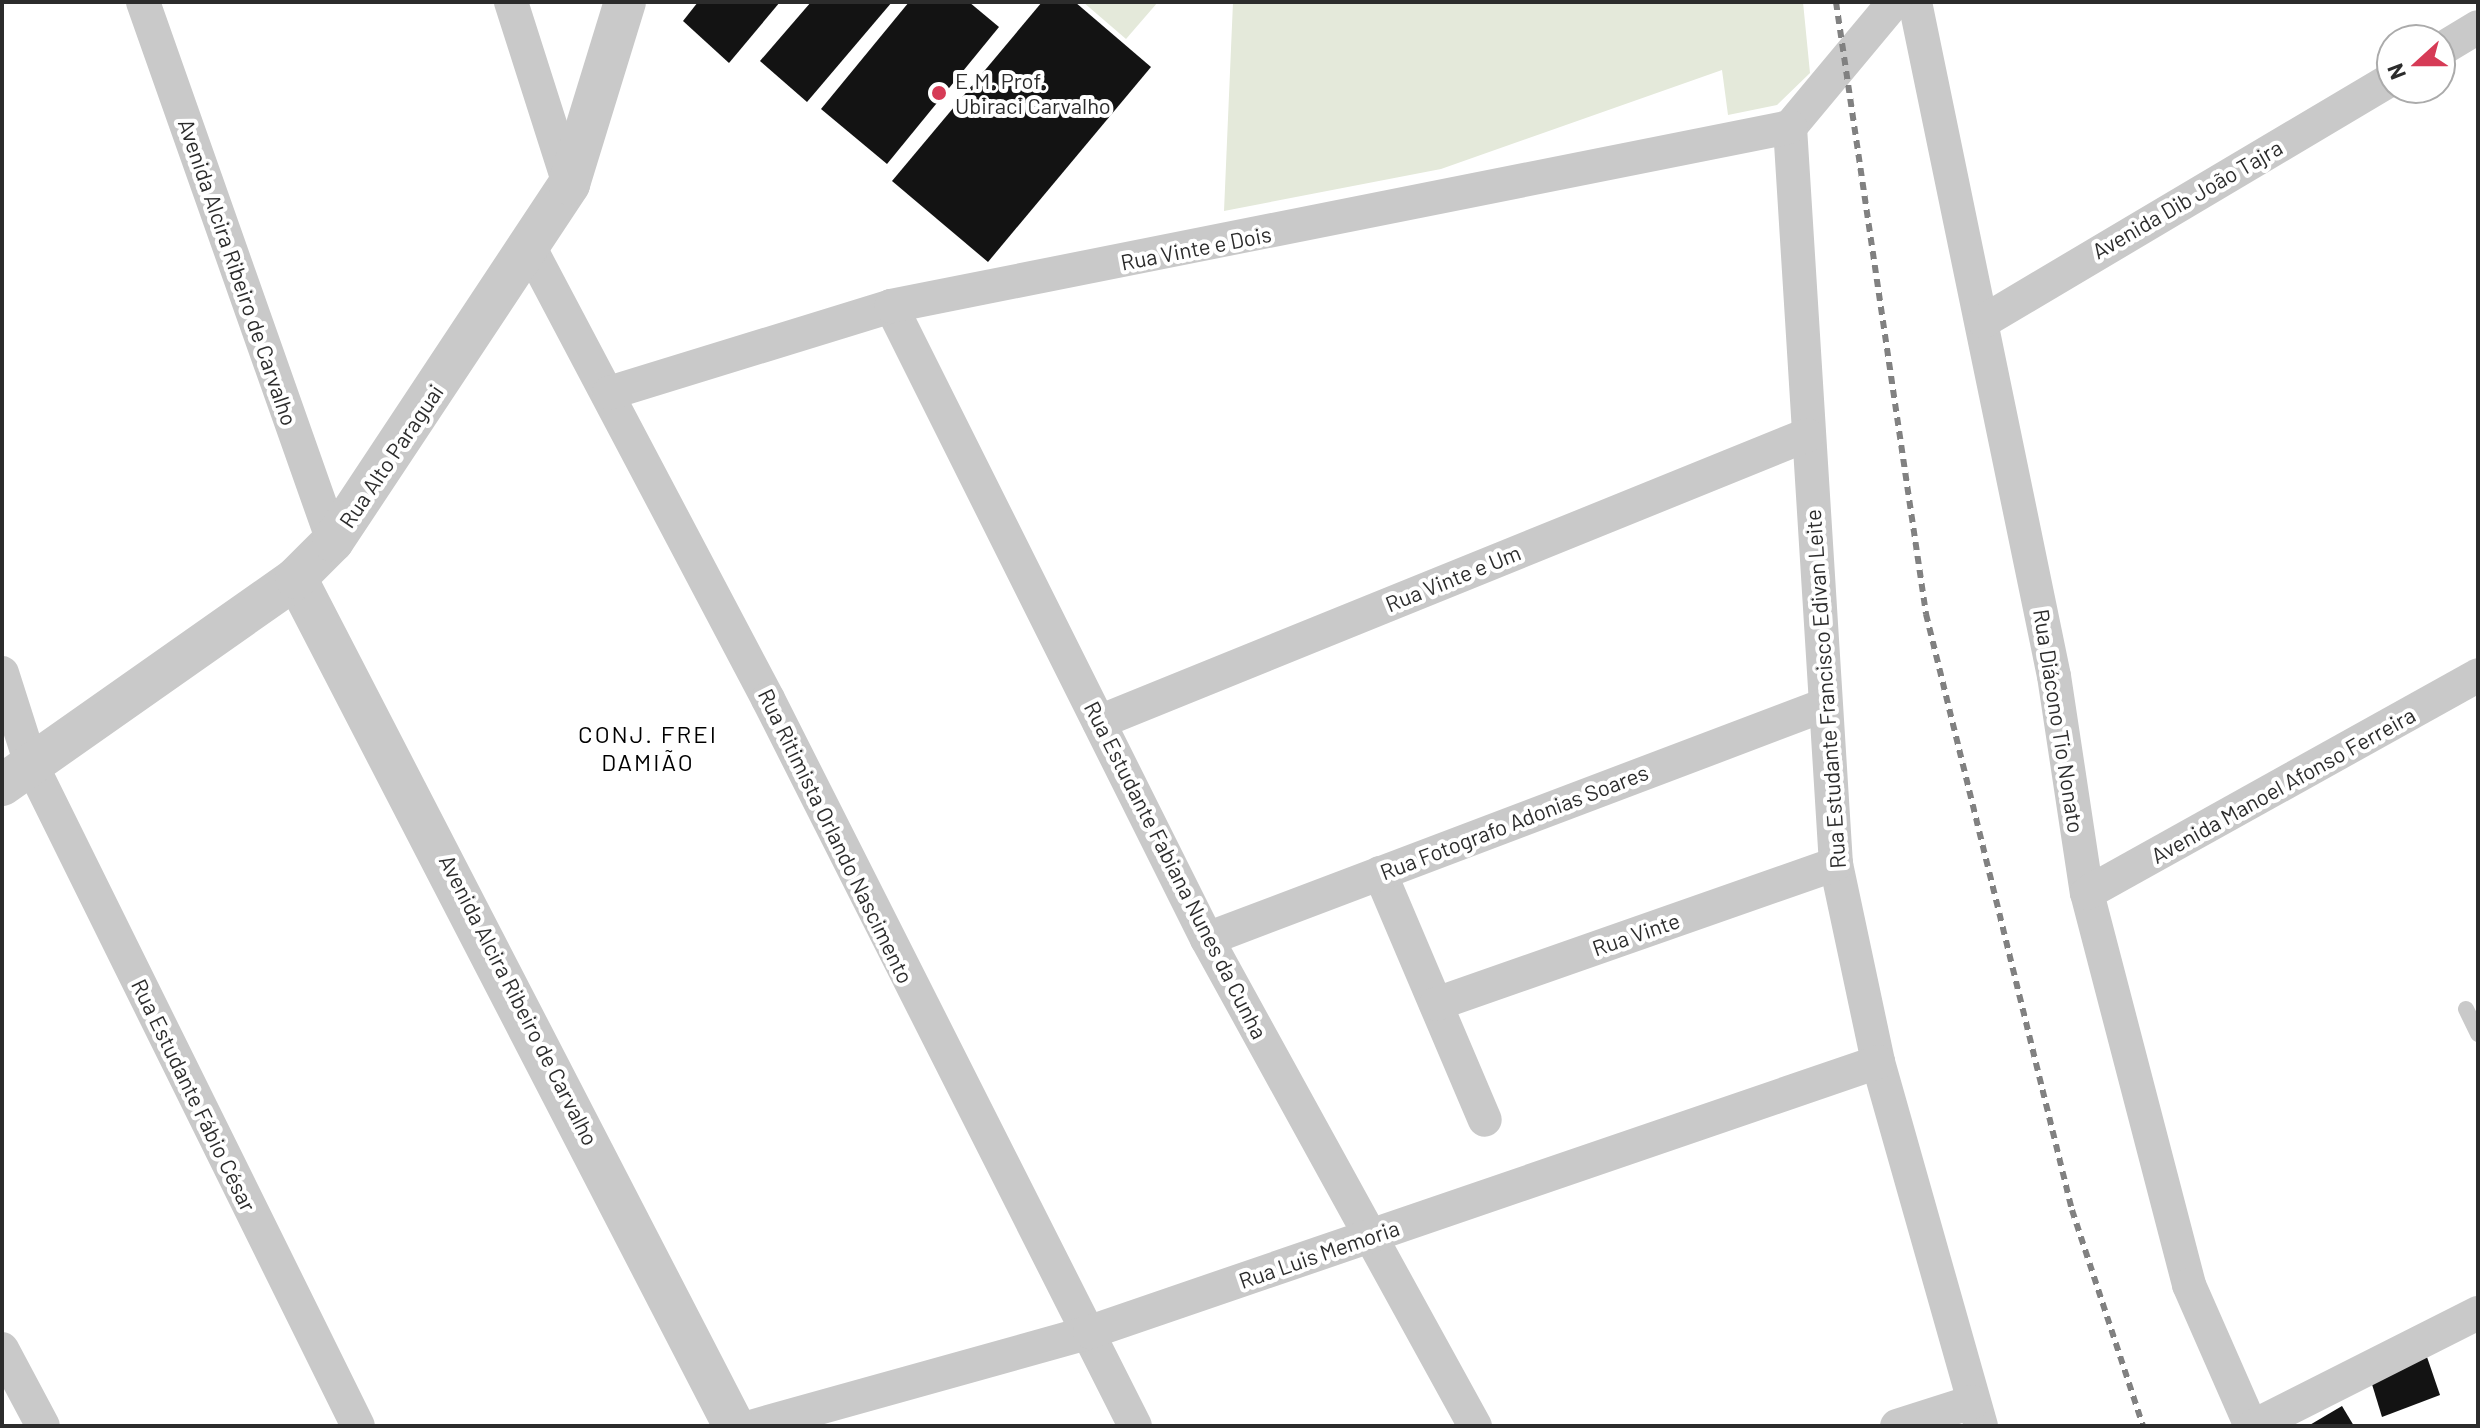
<!DOCTYPE html>
<html>
<head>
<meta charset="utf-8">
<style>
  body { margin:0 }
  #map { position:relative; width:2480px; height:1428px; overflow:hidden; background:#fff; font-family:Barlow,sans-serif }
  div>[style] { position:absolute }
  .green>* { inset:0; background:#e4e9da }
  .building>* { inset:0; background:#131313 }
  .service>* { height:16px; margin:-8px; padding:0 8px; transform-origin:8px; border-radius:8px; background:#c9c9c9 }
  .minor>* { height:34px; margin:-17px; padding:0 17px; transform-origin:17px; border-radius:17px; background:#c9c9c9 }
  .tertiary>* { height:42px; margin:-21px; padding:0 21px; transform-origin:21px; border-radius:21px; background:#c9c9c9 }
  .rail>* { height:6px; margin-top:-3px; transform-origin:0; background:repeating-linear-gradient(90deg,#818181 0 8px,transparent 0 14px) }
  .dots>* { width:22px; height:22px; translate:-50% -50%; box-sizing:border-box; border:4px solid #fff; border-radius:50% }
  span { translate:-50% -50%; white-space:nowrap; text-align:center; line-height:1.15; -webkit-text-stroke:8px #fff; paint-order:stroke }
  .poi-label { font-size:22px; color:#2c2c2c }
  .left { translate:0 -50%; text-align:left }
  .street-label { font-size:22px; color:#2c2c2c }
  .neighbourhood-label { font-size:24px; color:#000; letter-spacing:2px }
  .frame { position:absolute; inset:0; border:4px solid #2c2c2c; pointer-events:none }
  .north { position:absolute; left:2376px; top:24px; width:80px; height:80px; box-sizing:border-box; background:#fff; border:2px solid #ababab; border-radius:50%; rotate:249deg; font-size:22px; font-weight:700; line-height:32px; text-align:center; color:#2c2c2c }
  .north::after { content:''; display:block; margin:auto; width:28px; height:36px; background:#d63b56; clip-path:polygon(50% 0,100% 100%,50% 72%,0 100%) }
</style>
</head>
<body>
<div id="map">
  <div class="green">
    <div style="clip-path:polygon(1083px 2px,1158px 2px,1126px 39px)"></div>
    <div style="clip-path:polygon(1233px 2px,1803px 2px,1810px 73px,1777px 105px,1728px 115px,1722px 70px,1441px 169px,1224px 211px)"></div>
  </div>
  <div class="building">
    <div style="clip-path:polygon(698px 2px,780px 2px,729px 63px,683px 21px)"></div>
    <div style="clip-path:polygon(811px 2px,892px 2px,807px 102px,760px 61px)"></div>
    <div style="clip-path:polygon(909px 2px,969px 2px,999px 27px,887px 164px,821px 109px)"></div>
    <div style="clip-path:polygon(1042px 2px,1075px 2px,1151px 67px,988px 262px,892px 181px)"></div>
    <div style="clip-path:polygon(2427px 1357px,2440px 1395px,2382px 1417px,2371px 1381px)"></div>
    <div style="clip-path:polygon(2342px 1406px,2354px 1426px,2308px 1426px)"></div>
  </div>
  <div class="service">
    <div style="left:2466px;top:1009px;width:28px;rotate:64deg"></div>
  </div>
  <div class="minor">
    <div style="left:143px;top:2px;width:572px;rotate:70.58deg"></div>
    <div style="left:511px;top:2px;width:191px;rotate:72.3deg"></div>
    <div style="left:1915px;top:2px;width:688px;rotate:78.35deg"></div>
    <div style="left:2054px;top:676px;width:219px;rotate:81.4deg"></div>
    <div style="left:2087px;top:893px;width:405px;rotate:75.4deg"></div>
    <div style="left:2189px;top:1285px;width:154px;rotate:66.3deg"></div>
    <div style="left:2440px;top:50px;width:44px;rotate:-31.2deg"></div>
    <div style="left:1790px;top:127px;width:738px;rotate:86.43deg"></div>
    <div style="left:1836px;top:864px;width:202px;rotate:78deg"></div>
    <div style="left:1878px;top:1062px;width:378px;rotate:74.2deg"></div>
    <div style="left:1790px;top:127px;width:163px;rotate:-50.2deg"></div>
    <div style="left:531px;top:250px;width:508px;rotate:62.17deg"></div>
    <div style="left:768px;top:699px;width:814px;rotate:63.21deg"></div>
    <div style="left:891px;top:306px;width:707px;rotate:63.47deg"></div>
    <div style="left:1207px;top:939px;width:556px;rotate:61.18deg"></div>
    <div style="left:1984px;top:321px;width:474px;rotate:-30.7deg"></div>
    <div style="left:609px;top:393px;width:295px;rotate:-17.1deg"></div>
    <div style="left:891px;top:306px;width:917px;rotate:-11.26deg"></div>
    <div style="left:2px;top:673px;width:96px;rotate:72.3deg"></div>
    <div style="left:31px;top:764px;width:738px;rotate:63.71deg"></div>
    <div style="left:1099px;top:722px;width:764px;rotate:-22.07deg"></div>
    <div style="left:1380px;top:873px;width:268px;rotate:67deg"></div>
    <div style="left:2087px;top:893px;width:448px;rotate:-29.1deg"></div>
    <div style="left:1207px;top:939px;width:658px;rotate:-20.75deg"></div>
    <div style="left:1436px;top:1004px;width:424px;rotate:-19.3deg"></div>
    <div style="left:2px;top:1349px;width:87px;rotate:62deg"></div>
    <div style="left:754px;top:1426px;width:349px;rotate:-15.6deg"></div>
    <div style="left:1090px;top:1332px;width:833px;rotate:-18.91deg"></div>
    <div style="left:1897px;top:1426px;width:79px;rotate:-17.7deg"></div>
    <div style="left:2254px;top:1426px;width:251px;rotate:-26.8deg"></div>
  </div>
  <div class="tertiary">
    <div style="left:296px;top:578px;width:954px;rotate:62.68deg"></div>
    <div style="left:2px;top:785px;width:360px;rotate:-35.1deg"></div>
    <div style="left:296px;top:578px;width:52px;rotate:-45deg"></div>
    <div style="left:333px;top:541px;width:428px;rotate:-56.5deg"></div>
    <div style="left:569px;top:184px;width:190px;rotate:-72.9deg"></div>
  </div>
  <div class="rail">
    <div style="left:1836px;top:2px;width:619px;rotate:81.63deg"></div>
    <div style="left:1926px;top:614px;width:614px;rotate:76.24deg"></div>
    <div style="left:2072px;top:1210px;width:227px;rotate:71.8deg"></div>
  </div>
  <div class="dots">
    <div style="left:939px;top:93px;background:#d63b56"></div>
  </div>
  <div class="poi-label">
    <span class="left" style="left:955px;top:93px">E.M. Prof.<br>Ubiraci Carvalho</span>
  </div>
  <div class="street-label">
    <span style="left:2187px;top:199px;rotate:-30deg">Avenida Dib João Tajra</span>
    <span style="left:1196px;top:248px;rotate:-11deg">Rua Vinte e Dois</span>
    <span style="left:238px;top:272px;rotate:71deg">Avenida Alcira Ribeiro de Carvalho</span>
    <span style="left:391px;top:456px;rotate:-56deg">Rua Alto Paraguai</span>
    <span style="left:1453px;top:578px;rotate:-22deg">Rua Vinte e Um</span>
    <span style="left:1825px;top:689px;rotate:-94deg">Rua Estudante Francisco Edivan Leite</span>
    <span style="left:2059px;top:721px;rotate:81deg">Rua Diácono Tio Nonato</span>
    <span style="left:2283px;top:785px;rotate:-29deg">Avenida Manoel Afonso Ferreira</span>
    <span style="left:1514px;top:822px;rotate:-21deg">Rua Fotografo Adonias Soares</span>
    <span style="left:836px;top:836px;rotate:64deg">Rua Ritimista Orlando Nascimento</span>
    <span style="left:1176px;top:870px;rotate:63deg">Rua Estudante Fabiana Nunes da Cunha</span>
    <span style="left:1636px;top:934px;rotate:-19deg">Rua Vinte</span>
    <span style="left:519px;top:1000px;rotate:63deg">Avenida Alcira Ribeiro de Carvalho</span>
    <span style="left:194px;top:1095px;rotate:64deg">Rua Estudante Fábio César</span>
    <span style="left:1319px;top:1254px;rotate:-19deg">Rua Luis Memoria</span>
  </div>
  <div class="neighbourhood-label">
    <span style="left:648px;top:748px">CONJ. FREI<br>DAMIÃO</span>
  </div>
  <div class="frame"></div>
  <div class="north">N</div>
</div>
</body>
</html>
